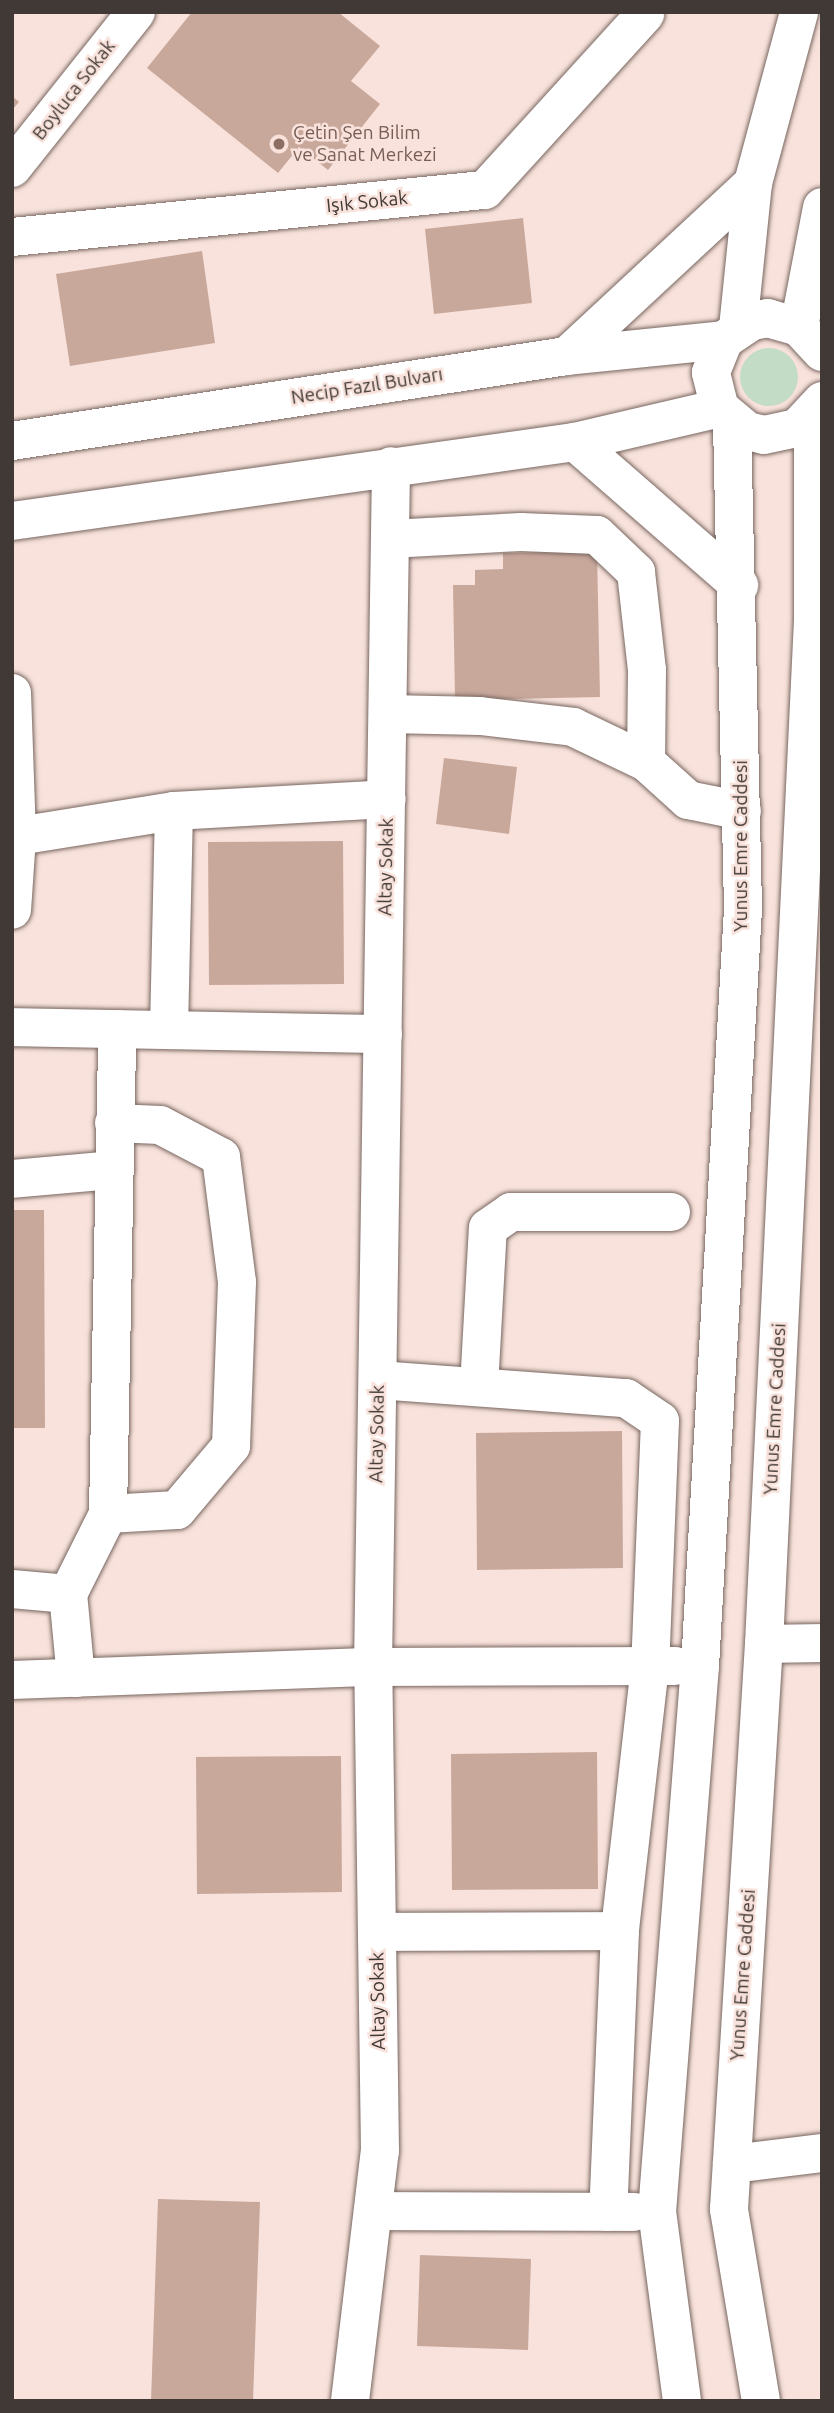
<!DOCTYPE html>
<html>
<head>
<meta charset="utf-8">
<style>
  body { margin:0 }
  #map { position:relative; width:834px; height:2413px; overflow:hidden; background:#f8e2db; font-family:Ubuntu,sans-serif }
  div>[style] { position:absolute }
  .green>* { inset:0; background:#c3dcc6 }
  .round { border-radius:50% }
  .building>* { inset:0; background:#c9a89c }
  .roads { filter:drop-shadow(0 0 2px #786660) drop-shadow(0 0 2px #786660) }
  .minor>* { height:38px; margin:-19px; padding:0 19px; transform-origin:19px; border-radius:19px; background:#fff }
  .dots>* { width:19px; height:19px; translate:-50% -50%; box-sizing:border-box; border:4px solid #f8e2db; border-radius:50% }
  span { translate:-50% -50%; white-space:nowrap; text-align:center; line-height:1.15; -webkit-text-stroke:5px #f8e2db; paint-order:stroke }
  .street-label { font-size:19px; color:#413936 }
  .education-label { font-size:19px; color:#785e54 }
  .left { translate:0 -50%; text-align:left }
  .frame { position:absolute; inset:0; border:14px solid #413936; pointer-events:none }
</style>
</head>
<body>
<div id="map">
  <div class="green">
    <div class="round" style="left:740px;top:348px;width:58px;height:58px"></div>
  </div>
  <div class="building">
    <div style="clip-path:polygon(192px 12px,338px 12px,380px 46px,351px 81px,380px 104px,328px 170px,299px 147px,278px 173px,147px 68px)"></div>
    <div style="clip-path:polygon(12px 96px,19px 102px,12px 110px)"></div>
    <div style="clip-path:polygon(523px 218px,532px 303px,434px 314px,425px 229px)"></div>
    <div style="clip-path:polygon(202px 251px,215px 343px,70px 366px,56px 274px)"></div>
    <div style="clip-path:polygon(597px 551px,600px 697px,455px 700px,453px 585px,475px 585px,475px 570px,503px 569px,503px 553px)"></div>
    <div style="clip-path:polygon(444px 758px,517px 767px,509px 834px,436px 824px)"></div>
    <div style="clip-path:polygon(343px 841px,344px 984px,209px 985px,208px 842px)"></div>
    <div style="clip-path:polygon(12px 1210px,44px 1210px,45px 1428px,12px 1428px)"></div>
    <div style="clip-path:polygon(622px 1431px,623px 1568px,477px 1570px,476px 1433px)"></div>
    <div style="clip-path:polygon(597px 1752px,598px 1889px,452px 1890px,451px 1754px)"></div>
    <div style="clip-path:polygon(341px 1756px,342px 1892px,197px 1894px,196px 1757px)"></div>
    <div style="clip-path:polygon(158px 2199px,260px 2202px,253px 2401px,151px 2401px)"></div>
    <div style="clip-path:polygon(420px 2255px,531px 2259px,528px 2350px,417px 2346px)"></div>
  </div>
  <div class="roads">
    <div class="minor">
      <div style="left:12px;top:168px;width:199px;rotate:-51.5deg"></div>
      <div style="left:12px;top:237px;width:475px;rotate:-5.7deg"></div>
      <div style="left:485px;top:190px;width:238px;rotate:-47.7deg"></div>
      <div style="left:799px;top:327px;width:122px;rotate:-79.1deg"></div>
      <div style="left:738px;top:328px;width:146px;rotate:-84.1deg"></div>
      <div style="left:753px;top:183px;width:177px;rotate:-74.9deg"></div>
      <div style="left:822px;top:352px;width:34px;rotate:-133deg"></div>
      <div style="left:799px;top:327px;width:32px;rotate:-164deg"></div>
      <div style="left:768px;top:318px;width:16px;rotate:169deg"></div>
      <div style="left:752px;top:321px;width:34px;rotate:146deg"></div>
      <div style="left:724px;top:340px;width:35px;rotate:112deg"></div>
      <div style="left:711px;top:373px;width:36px;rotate:76deg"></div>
      <div style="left:720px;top:408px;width:35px;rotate:40deg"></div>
      <div style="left:747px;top:431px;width:17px;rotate:13deg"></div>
      <div style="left:764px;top:435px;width:34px;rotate:-12deg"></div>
      <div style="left:797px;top:428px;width:37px;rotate:-47deg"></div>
      <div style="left:567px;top:356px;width:254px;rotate:-42.9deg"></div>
      <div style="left:12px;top:441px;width:561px;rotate:-8.71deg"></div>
      <div style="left:567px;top:356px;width:158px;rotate:-5.8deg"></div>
      <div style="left:575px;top:442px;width:218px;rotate:41.1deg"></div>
      <div style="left:12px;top:521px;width:569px;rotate:-7.99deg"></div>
      <div style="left:575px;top:442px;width:149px;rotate:-13.2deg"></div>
      <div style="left:390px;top:539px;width:131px;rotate:-3.1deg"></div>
      <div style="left:521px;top:532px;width:76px;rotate:2.3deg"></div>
      <div style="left:597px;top:535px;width:54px;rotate:43.5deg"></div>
      <div style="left:636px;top:572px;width:99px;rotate:83.6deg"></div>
      <div style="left:647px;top:670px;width:92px;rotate:90.6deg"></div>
      <div style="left:12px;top:693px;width:144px;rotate:88deg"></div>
      <div style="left:17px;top:837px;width:73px;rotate:93.9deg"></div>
      <div style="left:388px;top:714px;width:92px;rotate:1.2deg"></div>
      <div style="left:480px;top:716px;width:94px;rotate:6.7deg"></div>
      <div style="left:573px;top:727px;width:81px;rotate:25.6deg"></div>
      <div style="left:646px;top:762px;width:57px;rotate:42.1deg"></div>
      <div style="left:688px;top:800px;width:55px;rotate:11.5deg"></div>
      <div style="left:12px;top:837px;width:164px;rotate:-9.1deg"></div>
      <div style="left:174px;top:811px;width:213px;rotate:-3.2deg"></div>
      <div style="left:12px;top:1027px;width:371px;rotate:1.1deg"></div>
      <div style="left:169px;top:1030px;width:219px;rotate:-88.7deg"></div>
      <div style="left:12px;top:1179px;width:101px;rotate:-5.1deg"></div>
      <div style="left:378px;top:1380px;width:249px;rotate:4.2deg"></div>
      <div style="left:626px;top:1398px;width:41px;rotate:34.1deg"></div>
      <div style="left:660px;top:1421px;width:245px;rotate:92.3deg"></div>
      <div style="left:650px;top:1666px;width:267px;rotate:96.5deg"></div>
      <div style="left:620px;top:1931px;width:281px;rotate:92.4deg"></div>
      <div style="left:479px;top:1387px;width:159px;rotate:-86.8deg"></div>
      <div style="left:488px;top:1228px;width:28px;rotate:-35deg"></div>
      <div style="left:511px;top:1212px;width:160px"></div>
      <div style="left:108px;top:1514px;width:69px;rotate:-3.3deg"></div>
      <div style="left:177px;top:1510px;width:84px;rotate:-49.8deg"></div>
      <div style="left:231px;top:1446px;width:164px;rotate:-87.9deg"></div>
      <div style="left:237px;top:1282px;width:126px;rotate:-97.3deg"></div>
      <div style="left:221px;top:1157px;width:69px;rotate:-152.3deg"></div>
      <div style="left:160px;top:1125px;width:46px;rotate:-177.5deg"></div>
      <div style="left:12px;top:1589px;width:56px;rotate:5.1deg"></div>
      <div style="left:764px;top:1644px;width:58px;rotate:-1deg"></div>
      <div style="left:76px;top:1678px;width:84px;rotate:-95.4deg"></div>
      <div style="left:68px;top:1594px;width:89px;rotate:-63.4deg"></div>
      <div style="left:108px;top:1514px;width:485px;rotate:-88.9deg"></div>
      <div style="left:12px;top:1680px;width:361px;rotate:-2.1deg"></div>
      <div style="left:373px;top:1667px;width:302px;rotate:-0.2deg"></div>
      <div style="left:377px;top:1932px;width:243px;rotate:-0.2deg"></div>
      <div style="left:732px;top:2164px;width:91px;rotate:-7deg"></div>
      <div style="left:373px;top:2211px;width:261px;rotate:0.2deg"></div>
      <div style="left:350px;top:2401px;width:252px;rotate:-83.2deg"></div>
      <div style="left:380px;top:2151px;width:484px;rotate:-90.8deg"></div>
      <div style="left:373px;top:1667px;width:1201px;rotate:-89.14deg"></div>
      <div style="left:682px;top:2401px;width:191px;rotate:-97.5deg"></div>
      <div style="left:657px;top:2212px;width:548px;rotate:-85.5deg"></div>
      <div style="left:700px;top:1666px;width:759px;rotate:-86.75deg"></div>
      <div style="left:743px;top:908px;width:486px;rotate:-91.3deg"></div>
      <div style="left:761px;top:2401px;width:195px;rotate:-99.5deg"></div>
      <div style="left:729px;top:2209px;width:566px;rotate:-86.46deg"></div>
      <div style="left:764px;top:1644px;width:1024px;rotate:-87.26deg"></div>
      <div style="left:813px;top:621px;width:207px;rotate:-90deg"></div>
    </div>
  </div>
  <div class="dots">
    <div style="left:279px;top:144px;background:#8d6e63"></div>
  </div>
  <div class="street-label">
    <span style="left:74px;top:90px;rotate:-52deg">Boyluca Sokak</span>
    <span style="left:367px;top:202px;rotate:-6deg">Işık Sokak</span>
    <span style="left:367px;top:386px;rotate:-9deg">Necip Fazıl Bulvarı</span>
    <span style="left:741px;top:846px;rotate:-90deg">Yunus Emre Caddesi</span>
    <span style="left:386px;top:867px;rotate:-89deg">Altay Sokak</span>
    <span style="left:775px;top:1409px;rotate:-87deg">Yunus Emre Caddesi</span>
    <span style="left:377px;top:1434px;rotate:-89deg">Altay Sokak</span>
    <span style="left:743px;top:1975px;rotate:-86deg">Yunus Emre Caddesi</span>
    <span style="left:378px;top:2001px;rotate:-91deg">Altay Sokak</span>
  </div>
  <div class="education-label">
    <span class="left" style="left:293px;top:144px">Çetin Şen Bilim<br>ve Sanat Merkezi</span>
  </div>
  <div class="frame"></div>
</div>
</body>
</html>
